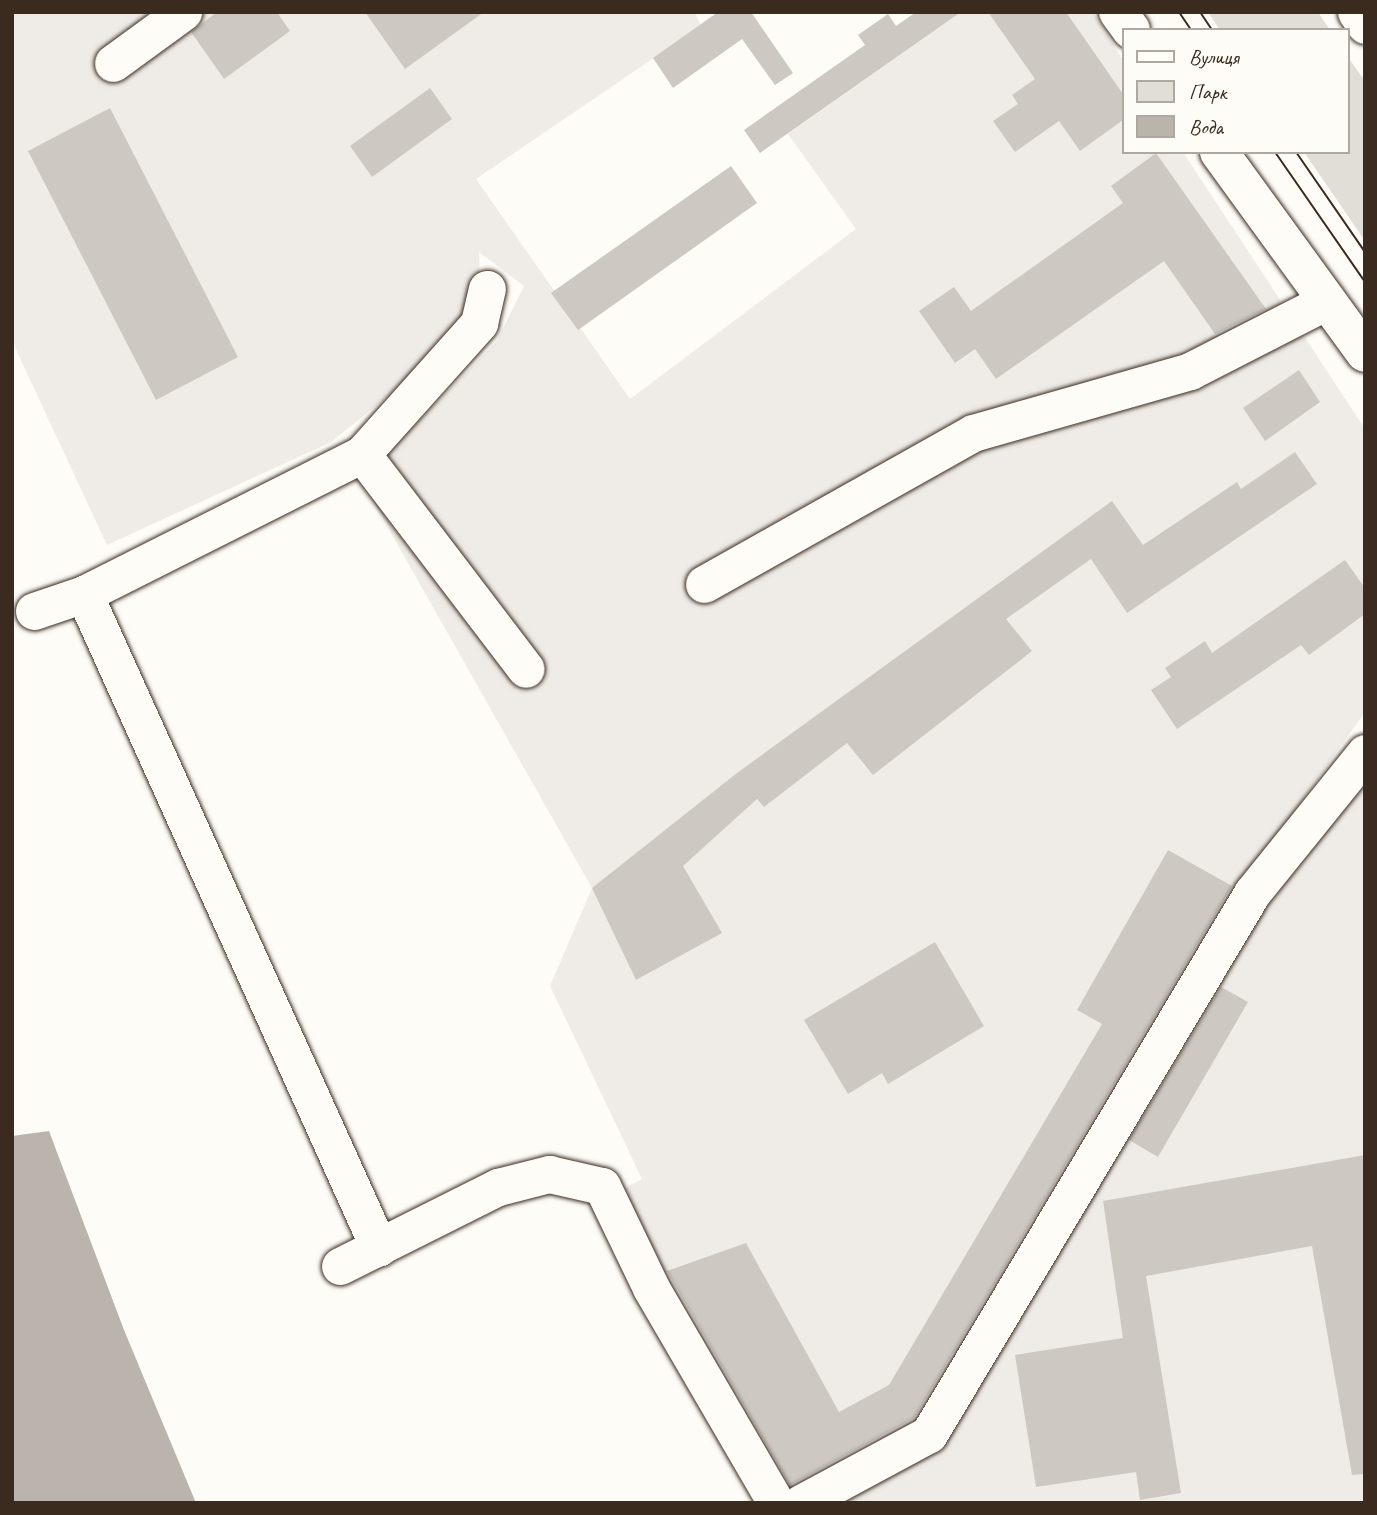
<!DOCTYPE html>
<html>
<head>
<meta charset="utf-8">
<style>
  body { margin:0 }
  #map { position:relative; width:1377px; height:1515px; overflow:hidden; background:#fdfcf7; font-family:Caveat,sans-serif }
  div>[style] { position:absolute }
  .built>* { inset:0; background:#efece7 }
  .green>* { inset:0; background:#e1ded7 }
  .water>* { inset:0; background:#bbb4ad }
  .building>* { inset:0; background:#cdc8c2 }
  .roads { filter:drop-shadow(0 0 2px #3b2a1e) drop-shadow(0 0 2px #3b2a1e) }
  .minor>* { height:37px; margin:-18.5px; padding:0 18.5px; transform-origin:18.5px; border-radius:18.5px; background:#fdfcf7 }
  .major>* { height:38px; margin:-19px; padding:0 19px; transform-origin:19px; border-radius:19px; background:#fdfcf7 }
  .tram>* { height:2px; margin:-1px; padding:0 1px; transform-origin:1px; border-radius:1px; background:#3b2a1e }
  span { translate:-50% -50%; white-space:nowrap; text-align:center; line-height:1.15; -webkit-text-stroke:7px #fdfcf7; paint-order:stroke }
  .frame { position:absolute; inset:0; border:14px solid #3b2a1e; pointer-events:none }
  .legend { position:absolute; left:1122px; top:28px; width:228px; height:126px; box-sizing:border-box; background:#fdfcf7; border:2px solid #afa8a0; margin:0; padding:9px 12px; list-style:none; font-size:21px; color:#3b2a1e }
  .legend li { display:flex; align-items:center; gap:14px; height:35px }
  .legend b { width:35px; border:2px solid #afa8a0 }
</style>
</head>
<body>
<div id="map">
  <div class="built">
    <div style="clip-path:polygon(12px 12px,695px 12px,701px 26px,476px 179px,630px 399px,856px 229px,788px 134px,961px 12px,1093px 12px,1123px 60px,1123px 152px,1183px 152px,1365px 429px,1365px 712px,1257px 864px,918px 1434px,785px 1492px,601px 1202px,642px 1179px,550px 986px,592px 888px,361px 480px,497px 341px,524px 286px,479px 252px,481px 321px,331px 442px,107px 545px,12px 341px)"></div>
    <div style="clip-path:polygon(1365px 783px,1365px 1503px,834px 1503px,935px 1446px,1276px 887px)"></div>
  </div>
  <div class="green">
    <div style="clip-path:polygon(1208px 12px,1318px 12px,1330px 30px,1220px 30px)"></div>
    <div style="clip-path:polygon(1347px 56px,1365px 81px,1365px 241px,1304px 152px,1347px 152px)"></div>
  </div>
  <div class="water">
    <div style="clip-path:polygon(49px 1131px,124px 1330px,196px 1503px,12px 1503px,12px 1136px)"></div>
  </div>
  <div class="building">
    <div style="clip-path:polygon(217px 12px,277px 12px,290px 31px,224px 79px,191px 32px)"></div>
    <div style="clip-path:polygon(365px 12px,484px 12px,405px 69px)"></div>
    <div style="clip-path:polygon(718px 12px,751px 12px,793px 73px,775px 85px,742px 39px,673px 88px,653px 58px)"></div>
    <div style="clip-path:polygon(916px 12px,961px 12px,760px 153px,744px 130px,865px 45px,858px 35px,888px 14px,896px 26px)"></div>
    <div style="clip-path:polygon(988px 12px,1066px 12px,1123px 94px,1123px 120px,1080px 151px,1059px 121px,1015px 152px,993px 121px,1018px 104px,1012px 95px,1035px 79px)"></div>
    <div style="clip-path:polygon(430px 88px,452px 119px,372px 177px,350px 146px)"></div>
    <div style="clip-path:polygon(110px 108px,238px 357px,156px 400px,28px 151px)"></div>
    <div style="clip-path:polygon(1156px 153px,1266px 309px,1215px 334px,1164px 261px,996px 379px,975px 349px,955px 363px,919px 311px,954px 287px,971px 311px,1123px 203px,1111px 186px)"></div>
    <div style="clip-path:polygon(731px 166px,757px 203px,578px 330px,551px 293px)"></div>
    <div style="clip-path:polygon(1299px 370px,1320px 402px,1265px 441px,1243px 408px)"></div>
    <div style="clip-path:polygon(1295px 452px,1317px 484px,1127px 613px,1091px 559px,1006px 619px,1032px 651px,873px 775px,847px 743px,764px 807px,757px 799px,683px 866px,722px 933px,636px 980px,592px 888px,737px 773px,1112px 501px,1143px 545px,1237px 482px,1241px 489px)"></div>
    <div style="clip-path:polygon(1345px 560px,1365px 588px,1365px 614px,1309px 655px,1301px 645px,1177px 729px,1151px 690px,1171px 677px,1165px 668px,1205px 641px,1212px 653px)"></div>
    <div style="clip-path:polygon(1168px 850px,1232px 886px,914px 1418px,790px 1485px,667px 1271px,746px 1243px,839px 1412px,889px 1385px,1102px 1024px,1077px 1010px)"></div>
    <div style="clip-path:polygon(935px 942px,984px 1026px,888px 1084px,882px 1073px,848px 1094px,804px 1020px)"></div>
    <div style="clip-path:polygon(1221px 987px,1248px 1002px,1158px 1157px,1129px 1140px)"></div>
    <div style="clip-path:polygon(1365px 1155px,1365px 1474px,1352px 1475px,1312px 1246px,1146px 1276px,1181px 1493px,1140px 1500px,1136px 1472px,1036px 1487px,1015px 1355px,1123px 1338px,1103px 1201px)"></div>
  </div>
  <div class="roads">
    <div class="minor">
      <div style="left:1356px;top:12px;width:16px;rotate:55deg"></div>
      <div style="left:113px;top:63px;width:87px;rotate:-36.1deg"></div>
      <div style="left:362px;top:454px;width:270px;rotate:52.7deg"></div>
      <div style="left:704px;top:584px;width:308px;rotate:-29.3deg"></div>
      <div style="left:973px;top:433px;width:226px;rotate:-15.9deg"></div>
      <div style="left:1190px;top:371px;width:154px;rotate:-27.1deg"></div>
      <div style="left:84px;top:594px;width:717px;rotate:65.72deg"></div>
      <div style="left:34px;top:611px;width:53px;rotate:-18.8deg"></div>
      <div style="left:84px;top:594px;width:311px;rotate:-26.7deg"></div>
      <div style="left:362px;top:454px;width:176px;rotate:-48.2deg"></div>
      <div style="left:479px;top:323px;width:35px;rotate:-77deg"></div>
      <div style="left:340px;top:1266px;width:177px;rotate:-26.6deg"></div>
      <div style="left:498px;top:1187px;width:53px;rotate:-14.3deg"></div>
      <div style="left:549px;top:1174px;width:54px;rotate:12.8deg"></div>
      <div style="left:602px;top:1186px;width:113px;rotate:64.3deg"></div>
      <div style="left:651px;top:1288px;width:249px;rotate:59.8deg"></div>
      <div style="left:801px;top:1503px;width:145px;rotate:-28.3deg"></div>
      <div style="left:929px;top:1434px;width:630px;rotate:-59.16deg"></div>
      <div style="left:1252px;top:893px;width:180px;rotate:-51.1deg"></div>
    </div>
    <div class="major">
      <div style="left:1118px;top:12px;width:22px;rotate:54deg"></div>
      <div style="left:1219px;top:152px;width:248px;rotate:54deg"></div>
    </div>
  </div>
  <div class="tram">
    <div style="left:1179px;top:12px;width:22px;rotate:56deg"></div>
    <div style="left:1200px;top:12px;width:22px;rotate:56deg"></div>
    <div style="left:1275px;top:152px;width:158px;rotate:55.3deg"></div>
    <div style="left:1296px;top:152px;width:121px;rotate:55.4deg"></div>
  </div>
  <div class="frame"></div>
  <ul class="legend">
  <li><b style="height:9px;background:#fdfcf7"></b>Вулиця</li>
  <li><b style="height:19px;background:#e1ded7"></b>Парк</li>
  <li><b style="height:19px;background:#bbb4ad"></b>Вода</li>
  </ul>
</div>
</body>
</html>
